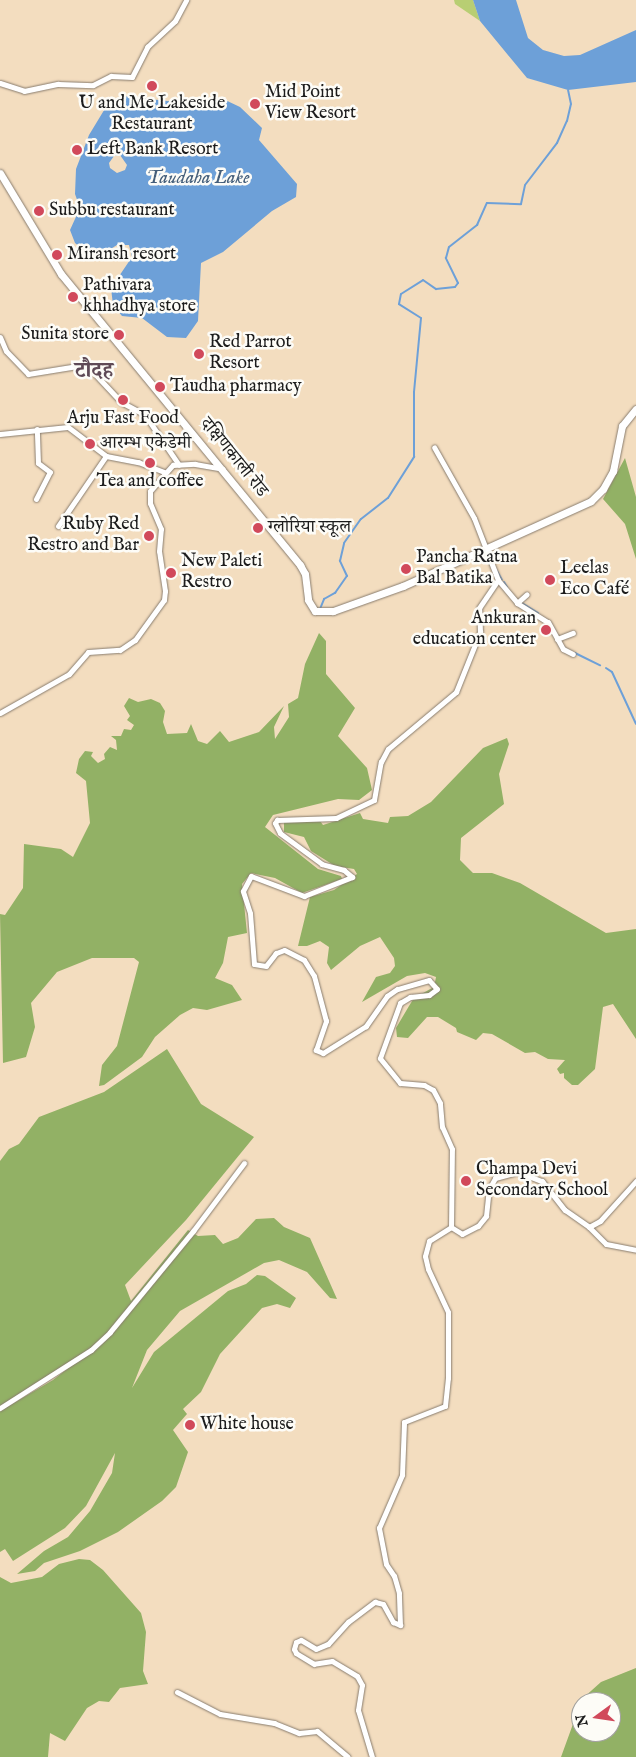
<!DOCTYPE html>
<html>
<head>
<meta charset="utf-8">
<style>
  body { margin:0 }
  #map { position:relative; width:636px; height:1757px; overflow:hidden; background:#f3ddbf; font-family:"IM FELL English","Noto Serif Devanagari",serif }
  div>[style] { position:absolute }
  .green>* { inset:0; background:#b8ce73 }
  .forest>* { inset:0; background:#92b165 }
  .water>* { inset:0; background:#6da0d8 }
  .stream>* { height:2px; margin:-1px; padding:0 1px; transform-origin:1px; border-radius:1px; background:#6da0d8 }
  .roads { filter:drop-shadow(0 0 1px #887c6e) drop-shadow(0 0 1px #887c6e) }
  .minor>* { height:5px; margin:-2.5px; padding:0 2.5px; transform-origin:2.5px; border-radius:2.5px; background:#fff }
  .secondary>* { height:7px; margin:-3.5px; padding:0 3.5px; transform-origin:3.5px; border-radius:3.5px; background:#fff }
  .dots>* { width:14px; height:14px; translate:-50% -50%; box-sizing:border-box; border:2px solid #fdfcf7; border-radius:50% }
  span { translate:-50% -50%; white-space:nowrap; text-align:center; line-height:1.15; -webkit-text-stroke:5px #fdfcf7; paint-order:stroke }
  .poi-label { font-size:18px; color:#1c1c1c }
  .left { translate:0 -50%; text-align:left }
  .right { translate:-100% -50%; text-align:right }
  .street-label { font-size:18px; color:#1c1c1c }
  .water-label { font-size:19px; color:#445e7a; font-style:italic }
  .district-label { font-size:22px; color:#5f4a56; font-weight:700 }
  .north { position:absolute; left:571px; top:1692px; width:50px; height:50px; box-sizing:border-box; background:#fdfcf7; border:1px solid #a3a29f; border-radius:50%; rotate:256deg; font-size:14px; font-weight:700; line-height:20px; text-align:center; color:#1c1c1c }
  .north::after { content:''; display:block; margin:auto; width:18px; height:22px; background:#d1495b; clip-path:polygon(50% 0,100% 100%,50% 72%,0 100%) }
</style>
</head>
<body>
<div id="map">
  <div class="green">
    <div style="clip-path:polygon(454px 0,473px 0,480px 21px,455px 4px)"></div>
  </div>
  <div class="forest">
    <div style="clip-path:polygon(625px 458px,636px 497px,636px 559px,625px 524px,603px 499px)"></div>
    <div style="clip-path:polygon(319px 633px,326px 641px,326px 674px,355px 708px,338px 736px,367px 768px,372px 790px,359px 800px,338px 799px,273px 815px,265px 827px,318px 869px,341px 876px,342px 879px,302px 893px,275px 878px,251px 873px,242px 884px,247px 933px,228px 937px,223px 963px,215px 978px,232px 985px,242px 1000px,207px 1010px,193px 1008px,180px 1015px,155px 1037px,142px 1057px,104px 1085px,99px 1086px,102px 1065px,117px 1046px,139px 962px,134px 958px,92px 958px,57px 972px,31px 1003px,35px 1027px,26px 1057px,3px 1063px,0 914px,5px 915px,23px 888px,24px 844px,61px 849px,73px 857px,90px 823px,86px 781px,76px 773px,79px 759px,85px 751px,93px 752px,91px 756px,98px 763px,105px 759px,104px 754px,110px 747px,117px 750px,116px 740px,111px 736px,121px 736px,124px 729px,131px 730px,134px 725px,127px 720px,130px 716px,124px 706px,129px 698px,138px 702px,151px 699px,160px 703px,165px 711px,163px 722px,167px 734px,187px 733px,191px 724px,198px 741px,207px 744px,220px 731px,229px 742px,259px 732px,284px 706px,274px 727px,275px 739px,289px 717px,288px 704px,298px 698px,305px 664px)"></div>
    <div style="clip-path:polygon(507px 738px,509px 744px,499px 774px,504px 804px,461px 838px,460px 860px,473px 873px,492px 873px,520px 883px,606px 933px,636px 929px,636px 1039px,613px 1004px,603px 1007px,595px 1069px,578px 1085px,572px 1085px,564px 1078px,564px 1073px,560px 1074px,557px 1069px,565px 1060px,548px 1059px,535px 1052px,525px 1053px,492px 1034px,483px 1033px,476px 1040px,457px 1032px,456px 1028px,438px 1017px,427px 1017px,408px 1038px,397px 1037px,396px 1028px,409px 1006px,414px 998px,434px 987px,436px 977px,425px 973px,407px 976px,362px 1002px,376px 977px,390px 973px,395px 966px,394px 958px,380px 937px,360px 946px,331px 970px,327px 963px,329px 947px,320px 941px,307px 946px,298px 946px,310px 897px,334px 890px,357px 874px,354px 869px,335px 866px,311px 851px,304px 837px,284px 832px,284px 822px,320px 821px,323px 825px,360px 813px,363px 819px,388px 823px,390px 817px,408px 816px,431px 802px,483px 748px)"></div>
    <div style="clip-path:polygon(167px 1049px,201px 1104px,254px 1137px,186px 1220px,125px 1285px,131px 1301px,188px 1230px,198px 1236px,215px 1235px,223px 1244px,238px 1238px,256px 1219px,274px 1218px,284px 1227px,310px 1238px,337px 1299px,330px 1298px,307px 1272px,279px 1260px,264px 1263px,180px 1311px,147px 1350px,132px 1388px,154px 1352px,228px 1291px,246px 1284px,257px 1275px,265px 1276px,296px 1298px,290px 1308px,277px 1304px,262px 1308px,220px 1354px,201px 1392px,183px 1409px,187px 1414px,173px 1430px,188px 1452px,176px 1487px,162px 1501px,118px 1532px,80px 1551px,44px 1563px,35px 1571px,17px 1574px,44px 1551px,68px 1537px,90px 1511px,112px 1473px,115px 1453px,86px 1506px,65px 1528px,13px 1561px,5px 1549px,0 1552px,0 1411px,53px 1380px,85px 1355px,0 1408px,0 1161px,9px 1149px,19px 1144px,39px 1117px,104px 1092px)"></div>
    <div style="clip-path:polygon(79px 1559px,90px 1560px,103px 1570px,141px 1613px,146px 1632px,143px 1671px,148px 1684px,120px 1688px,109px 1702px,99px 1701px,87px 1708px,65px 1741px,50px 1733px,48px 1757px,0 1757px,0 1577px,11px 1583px,42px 1577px,59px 1564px)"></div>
    <div style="clip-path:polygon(636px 1668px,636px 1757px,561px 1757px,581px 1702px,581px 1732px,611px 1732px,611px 1702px,581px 1702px,582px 1699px,601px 1682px)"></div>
  </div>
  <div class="water">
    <div style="clip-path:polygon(473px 0,516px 0,528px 38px,543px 50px,564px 56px,580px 55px,636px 30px,636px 82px,568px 90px,527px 78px,480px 21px)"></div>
    <div style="clip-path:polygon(evenodd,124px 96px,193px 104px,221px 98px,240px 107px,262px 128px,259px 140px,297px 184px,296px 197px,272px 211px,223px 252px,201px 263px,198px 321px,186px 338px,167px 337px,142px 318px,122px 316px,113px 305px,111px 288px,132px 257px,129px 245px,117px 245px,104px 253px,84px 250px,75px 243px,70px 230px,80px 208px,75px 194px,76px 169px,89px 135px,109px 102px,124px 96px,120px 155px,127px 165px,125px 170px,117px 173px,110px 168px,109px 163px,114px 156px,120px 155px)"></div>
  </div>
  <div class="stream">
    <div style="left:497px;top:571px;width:10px;rotate:61deg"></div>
    <div style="left:504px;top:582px;width:6px;rotate:59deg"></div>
    <div style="left:522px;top:603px;width:19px;rotate:32deg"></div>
    <div style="left:320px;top:609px;width:11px;rotate:-68deg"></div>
    <div style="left:324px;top:599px;width:13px;rotate:-29deg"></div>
    <div style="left:335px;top:593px;width:21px;rotate:-55deg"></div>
    <div style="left:347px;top:576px;width:17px;rotate:-115deg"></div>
    <div style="left:340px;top:561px;width:18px;rotate:-77deg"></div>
    <div style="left:344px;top:543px;width:29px;rotate:-55deg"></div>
    <div style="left:361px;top:519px;width:34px;rotate:-38deg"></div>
    <div style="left:388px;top:498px;width:49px;rotate:-57.6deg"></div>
    <div style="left:414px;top:457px;width:65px;rotate:-90deg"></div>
    <div style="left:414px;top:392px;width:74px;rotate:-84.6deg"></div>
    <div style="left:421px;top:318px;width:26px;rotate:-148deg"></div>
    <div style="left:399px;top:304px;width:10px;rotate:-79deg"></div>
    <div style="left:401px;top:294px;width:26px;rotate:-32deg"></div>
    <div style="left:423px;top:280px;width:16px;rotate:35deg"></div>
    <div style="left:436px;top:289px;width:19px;rotate:-6deg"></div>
    <div style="left:455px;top:287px;width:5px;rotate:-53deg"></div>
    <div style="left:458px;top:283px;width:28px;rotate:-116deg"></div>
    <div style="left:446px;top:258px;width:11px;rotate:-75deg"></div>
    <div style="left:449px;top:247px;width:36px;rotate:-38deg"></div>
    <div style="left:477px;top:225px;width:24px;rotate:-66deg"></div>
    <div style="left:487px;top:203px;width:34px;rotate:2deg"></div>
    <div style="left:521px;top:204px;width:19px;rotate:-78deg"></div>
    <div style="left:525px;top:185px;width:53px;rotate:-52.7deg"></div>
    <div style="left:557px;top:143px;width:24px;rotate:-66deg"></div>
    <div style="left:567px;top:121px;width:17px;rotate:-77deg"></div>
    <div style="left:571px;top:104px;width:14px;rotate:-102deg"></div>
    <div style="left:575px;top:653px;width:28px;rotate:26deg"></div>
    <div style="left:606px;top:668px;width:7px;rotate:34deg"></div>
    <div style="left:612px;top:672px;width:57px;rotate:65.2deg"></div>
  </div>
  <div class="roads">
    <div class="minor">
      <div style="left:0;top:83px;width:25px;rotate:18deg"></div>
      <div style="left:24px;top:91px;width:35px;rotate:-12deg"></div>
      <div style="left:58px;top:84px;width:35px;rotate:2deg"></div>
      <div style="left:93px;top:85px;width:20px;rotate:-27deg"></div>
      <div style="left:111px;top:76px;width:21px;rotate:3deg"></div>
      <div style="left:132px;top:77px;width:34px;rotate:-63deg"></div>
      <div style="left:147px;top:47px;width:38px;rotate:-43deg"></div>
      <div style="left:175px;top:21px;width:24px;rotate:-62deg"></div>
      <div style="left:0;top:337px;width:15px;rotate:67deg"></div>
      <div style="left:6px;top:351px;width:32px;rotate:46deg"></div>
      <div style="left:28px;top:374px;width:50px;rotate:-9.3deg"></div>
      <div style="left:77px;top:366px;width:18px;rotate:22deg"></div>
      <div style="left:94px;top:373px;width:40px;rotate:47deg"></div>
      <div style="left:121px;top:402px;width:27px;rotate:28deg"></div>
      <div style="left:145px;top:415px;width:60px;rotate:55.8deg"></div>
      <div style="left:0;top:434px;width:68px;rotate:-5.9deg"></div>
      <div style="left:68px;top:427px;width:48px;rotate:37.3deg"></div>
      <div style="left:106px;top:456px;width:33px;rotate:11deg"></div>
      <div style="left:138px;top:462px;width:28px;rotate:21deg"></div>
      <div style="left:36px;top:499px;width:30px;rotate:-63deg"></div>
      <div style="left:50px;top:472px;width:15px;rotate:-143deg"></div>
      <div style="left:38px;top:463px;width:34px;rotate:-92deg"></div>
      <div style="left:58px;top:526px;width:85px;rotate:-55.6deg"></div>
      <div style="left:498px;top:580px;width:30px;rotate:50deg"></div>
      <div style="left:517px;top:603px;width:36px;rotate:32deg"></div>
      <div style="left:548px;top:622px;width:31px;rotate:61deg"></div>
      <div style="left:563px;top:649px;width:11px;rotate:27deg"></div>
      <div style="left:517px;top:603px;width:13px;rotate:-42deg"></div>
      <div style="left:557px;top:639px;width:17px;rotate:-21deg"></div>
      <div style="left:0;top:713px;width:79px;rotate:-29.5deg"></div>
      <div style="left:69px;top:674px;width:29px;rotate:-49deg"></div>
      <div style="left:88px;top:652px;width:32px;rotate:-4deg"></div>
      <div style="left:120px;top:650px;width:18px;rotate:-34deg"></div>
      <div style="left:135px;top:640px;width:49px;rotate:-54.1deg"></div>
      <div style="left:164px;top:600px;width:9px;rotate:-84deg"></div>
      <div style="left:165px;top:591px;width:40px;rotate:-98.5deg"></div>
      <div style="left:159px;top:551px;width:22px;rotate:-85deg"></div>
      <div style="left:161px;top:529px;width:28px;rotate:-113deg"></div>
      <div style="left:150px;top:503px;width:12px;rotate:-90deg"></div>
      <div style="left:150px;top:491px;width:35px;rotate:-49deg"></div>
      <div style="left:173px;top:465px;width:22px;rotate:-3deg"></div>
      <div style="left:195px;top:464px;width:28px;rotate:10deg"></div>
      <div style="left:451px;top:1227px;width:13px;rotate:32deg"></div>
      <div style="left:462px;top:1234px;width:18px;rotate:-27deg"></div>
      <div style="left:478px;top:1226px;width:13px;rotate:-51deg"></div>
      <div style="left:486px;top:1216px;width:27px;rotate:-84deg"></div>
      <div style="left:489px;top:1189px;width:13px;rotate:-61deg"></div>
      <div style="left:495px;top:1178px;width:24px;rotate:-15deg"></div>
      <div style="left:518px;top:1172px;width:26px;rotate:21deg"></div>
      <div style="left:542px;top:1181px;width:37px;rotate:52deg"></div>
      <div style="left:565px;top:1210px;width:29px;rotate:35deg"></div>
      <div style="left:589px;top:1227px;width:24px;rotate:45deg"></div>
      <div style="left:606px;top:1244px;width:31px;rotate:11deg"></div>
      <div style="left:589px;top:1227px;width:13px;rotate:-29deg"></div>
      <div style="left:600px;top:1221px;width:54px;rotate:-48deg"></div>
      <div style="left:0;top:1408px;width:108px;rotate:-32.5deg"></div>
      <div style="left:91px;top:1350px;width:26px;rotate:-43deg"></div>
      <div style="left:110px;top:1332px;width:131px;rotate:-50.6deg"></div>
      <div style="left:193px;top:1231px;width:85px;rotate:-53.1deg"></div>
      <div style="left:177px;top:1692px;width:48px;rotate:27.1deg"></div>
      <div style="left:220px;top:1714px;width:55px;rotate:9.5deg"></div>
      <div style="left:274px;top:1723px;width:27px;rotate:22deg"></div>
      <div style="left:299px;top:1733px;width:18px;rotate:-6deg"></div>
      <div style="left:317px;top:1731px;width:40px;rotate:40deg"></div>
      <div style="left:372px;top:1757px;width:49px;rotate:-106.6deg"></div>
      <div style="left:358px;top:1710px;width:25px;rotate:-81deg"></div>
      <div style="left:362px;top:1685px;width:10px;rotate:-119deg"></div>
      <div style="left:357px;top:1676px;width:29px;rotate:-149deg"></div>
      <div style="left:332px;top:1661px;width:18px;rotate:171deg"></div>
      <div style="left:314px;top:1664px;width:21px;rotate:-149deg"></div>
      <div style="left:296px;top:1653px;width:4px;rotate:-117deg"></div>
      <div style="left:294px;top:1649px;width:7px;rotate:-74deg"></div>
      <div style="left:296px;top:1642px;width:5px;rotate:-22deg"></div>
      <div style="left:301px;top:1640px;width:17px;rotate:31deg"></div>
      <div style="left:316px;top:1649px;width:13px;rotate:-23deg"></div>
      <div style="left:328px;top:1644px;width:30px;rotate:-48deg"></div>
      <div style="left:348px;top:1622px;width:34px;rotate:-37deg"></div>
      <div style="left:375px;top:1602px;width:8px;rotate:14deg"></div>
      <div style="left:383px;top:1604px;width:21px;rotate:61deg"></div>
      <div style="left:393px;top:1622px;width:8px;rotate:23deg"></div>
      <div style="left:400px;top:1625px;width:32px;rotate:-92deg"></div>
      <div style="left:399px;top:1593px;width:18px;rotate:-106deg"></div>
      <div style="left:394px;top:1576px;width:14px;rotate:-124deg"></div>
      <div style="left:386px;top:1564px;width:37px;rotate:-101deg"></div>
      <div style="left:379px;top:1528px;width:58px;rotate:-66.5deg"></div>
      <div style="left:402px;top:1475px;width:53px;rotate:-87.8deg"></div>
      <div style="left:404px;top:1422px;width:44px;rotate:-21.3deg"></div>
      <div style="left:445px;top:1406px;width:28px;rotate:-84deg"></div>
      <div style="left:448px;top:1378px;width:66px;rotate:-90deg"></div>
      <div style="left:448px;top:1312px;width:47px;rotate:-114.9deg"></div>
      <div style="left:428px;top:1269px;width:13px;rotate:-103deg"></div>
      <div style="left:425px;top:1256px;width:16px;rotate:-75deg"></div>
      <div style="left:429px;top:1241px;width:26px;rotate:-32deg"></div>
      <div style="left:451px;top:1227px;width:78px;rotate:-89.3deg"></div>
      <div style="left:452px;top:1149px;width:24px;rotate:-114deg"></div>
      <div style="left:442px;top:1127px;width:24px;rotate:-95deg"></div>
      <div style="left:440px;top:1103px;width:15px;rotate:-118deg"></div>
      <div style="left:433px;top:1090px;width:10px;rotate:-151deg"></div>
      <div style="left:424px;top:1085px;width:24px;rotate:-175deg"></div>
      <div style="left:400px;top:1083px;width:32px;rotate:-129deg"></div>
      <div style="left:380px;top:1058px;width:59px;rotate:-70deg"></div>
      <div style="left:400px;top:1003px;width:12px;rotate:-31deg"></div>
      <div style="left:410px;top:997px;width:19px;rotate:-6deg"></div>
      <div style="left:429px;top:995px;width:10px;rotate:-37deg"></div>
      <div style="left:437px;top:989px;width:12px;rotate:-132deg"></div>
      <div style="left:429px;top:980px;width:33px;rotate:164deg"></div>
      <div style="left:397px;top:989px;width:12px;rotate:145deg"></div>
      <div style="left:387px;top:996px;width:37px;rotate:125deg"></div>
      <div style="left:366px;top:1026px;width:51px;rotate:147.9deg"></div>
      <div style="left:323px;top:1053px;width:8px;rotate:-157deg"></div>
      <div style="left:316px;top:1050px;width:31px;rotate:-71deg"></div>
      <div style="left:326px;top:1021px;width:47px;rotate:-104.9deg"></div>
      <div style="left:314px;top:976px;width:19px;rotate:-122deg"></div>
      <div style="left:304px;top:960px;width:22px;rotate:-153deg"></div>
      <div style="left:284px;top:950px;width:9px;rotate:159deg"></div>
      <div style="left:276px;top:953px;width:16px;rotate:128deg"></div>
      <div style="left:266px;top:966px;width:12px;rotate:-171deg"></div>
      <div style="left:254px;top:964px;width:51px;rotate:-94.5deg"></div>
      <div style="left:250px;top:913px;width:23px;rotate:-108deg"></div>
      <div style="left:243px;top:891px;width:17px;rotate:-62deg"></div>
      <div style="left:251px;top:876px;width:57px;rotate:20.7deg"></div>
      <div style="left:304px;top:896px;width:52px;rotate:-21.6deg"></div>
      <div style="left:352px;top:877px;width:11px;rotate:-139deg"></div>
      <div style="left:344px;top:870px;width:23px;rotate:-165deg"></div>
      <div style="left:322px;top:864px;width:52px;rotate:-143.6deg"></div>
      <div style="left:280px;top:833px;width:11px;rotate:-117deg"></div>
      <div style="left:275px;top:823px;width:4px;rotate:-56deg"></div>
      <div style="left:277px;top:820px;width:59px;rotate:-1.9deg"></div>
      <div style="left:336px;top:818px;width:42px;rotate:-25.3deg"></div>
      <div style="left:374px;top:800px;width:39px;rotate:-80deg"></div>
      <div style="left:381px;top:762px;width:15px;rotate:-62deg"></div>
      <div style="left:388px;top:749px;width:89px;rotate:-40deg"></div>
      <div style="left:456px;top:692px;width:65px;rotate:-68.2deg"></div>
      <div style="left:480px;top:632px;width:24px;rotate:-92deg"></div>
      <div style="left:479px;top:608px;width:34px;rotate:-56deg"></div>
      <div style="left:498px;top:580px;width:66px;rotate:-111.2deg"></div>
      <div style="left:474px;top:518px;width:81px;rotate:-119.4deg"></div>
    </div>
    <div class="secondary">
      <div style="left:0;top:173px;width:118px;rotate:58.9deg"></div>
      <div style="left:61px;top:274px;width:377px;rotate:50.6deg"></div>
      <div style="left:300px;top:565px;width:10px;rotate:61deg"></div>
      <div style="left:305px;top:574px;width:26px;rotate:83deg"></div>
      <div style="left:308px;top:600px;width:13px;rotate:58deg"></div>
      <div style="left:315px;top:611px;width:18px"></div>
      <div style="left:333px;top:611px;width:74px;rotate:-19.7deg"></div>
      <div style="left:403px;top:586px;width:206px;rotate:-24.3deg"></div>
      <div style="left:591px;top:501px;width:17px;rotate:-45deg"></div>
      <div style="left:603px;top:489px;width:21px;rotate:-61deg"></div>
      <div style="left:613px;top:471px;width:46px;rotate:-78.7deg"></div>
      <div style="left:622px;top:426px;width:22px;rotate:-51deg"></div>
    </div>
  </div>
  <div class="dots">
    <div style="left:152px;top:86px;background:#d1495b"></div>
    <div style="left:255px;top:104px;background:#d1495b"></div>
    <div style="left:77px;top:150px;background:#d1495b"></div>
    <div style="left:39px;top:211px;background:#d1495b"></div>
    <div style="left:57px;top:255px;background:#d1495b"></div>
    <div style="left:73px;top:297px;background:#d1495b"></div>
    <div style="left:119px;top:335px;background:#d1495b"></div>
    <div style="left:199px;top:354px;background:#d1495b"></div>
    <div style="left:160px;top:387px;background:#d1495b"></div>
    <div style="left:123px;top:400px;background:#d1495b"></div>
    <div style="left:90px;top:444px;background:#d1495b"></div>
    <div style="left:150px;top:463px;background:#d1495b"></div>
    <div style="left:258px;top:528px;background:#d1495b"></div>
    <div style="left:149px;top:536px;background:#d1495b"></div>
    <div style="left:406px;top:569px;background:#d1495b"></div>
    <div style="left:171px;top:573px;background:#d1495b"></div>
    <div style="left:550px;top:580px;background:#d1495b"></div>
    <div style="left:546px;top:630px;background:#d1495b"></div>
    <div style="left:466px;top:1181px;background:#d1495b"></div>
    <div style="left:190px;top:1425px;background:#d1495b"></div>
  </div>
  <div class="poi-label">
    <span class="left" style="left:265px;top:104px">Mid Point<br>View Resort</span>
    <span style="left:152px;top:115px">U and Me Lakeside<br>Restaurant</span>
    <span class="left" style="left:87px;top:150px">Left Bank Resort</span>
    <span class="left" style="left:49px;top:211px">Subbu restaurant</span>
    <span class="left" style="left:67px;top:255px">Miransh resort</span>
    <span class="left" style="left:83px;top:297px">Pathivara<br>khhadhya store</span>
    <span class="right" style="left:109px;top:335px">Sunita store</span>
    <span class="left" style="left:209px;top:354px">Red Parrot<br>Resort</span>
    <span class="left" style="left:170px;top:387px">Taudha pharmacy</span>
    <span style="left:123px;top:419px">Arju Fast Food</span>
    <span class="left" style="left:100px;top:444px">आरम्भ एकेडेमी</span>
    <span style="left:150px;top:482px">Tea and coffee</span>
    <span class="right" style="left:139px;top:536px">Ruby Red<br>Restro and Bar</span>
    <span class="left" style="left:268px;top:528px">ग्लोरिया स्कूल</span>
    <span class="left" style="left:416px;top:569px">Pancha Ratna<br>Bal Batika</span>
    <span class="left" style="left:181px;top:573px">New Paleti<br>Restro</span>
    <span class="left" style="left:560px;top:580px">Leelas<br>Eco Café</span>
    <span class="right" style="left:536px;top:630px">Ankuran<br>education center</span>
    <span class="left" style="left:476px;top:1181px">Champa Devi<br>Secondary School</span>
    <span class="left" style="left:200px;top:1425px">White house</span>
  </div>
  <div class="street-label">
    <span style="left:233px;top:458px;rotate:51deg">दक्षिणकाली रोड</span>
  </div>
  <div class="water-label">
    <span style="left:198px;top:179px">Taudaha Lake</span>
  </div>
  <div class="district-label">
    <span style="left:94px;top:372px">टौदह</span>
  </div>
  <div class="north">N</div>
</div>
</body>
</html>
